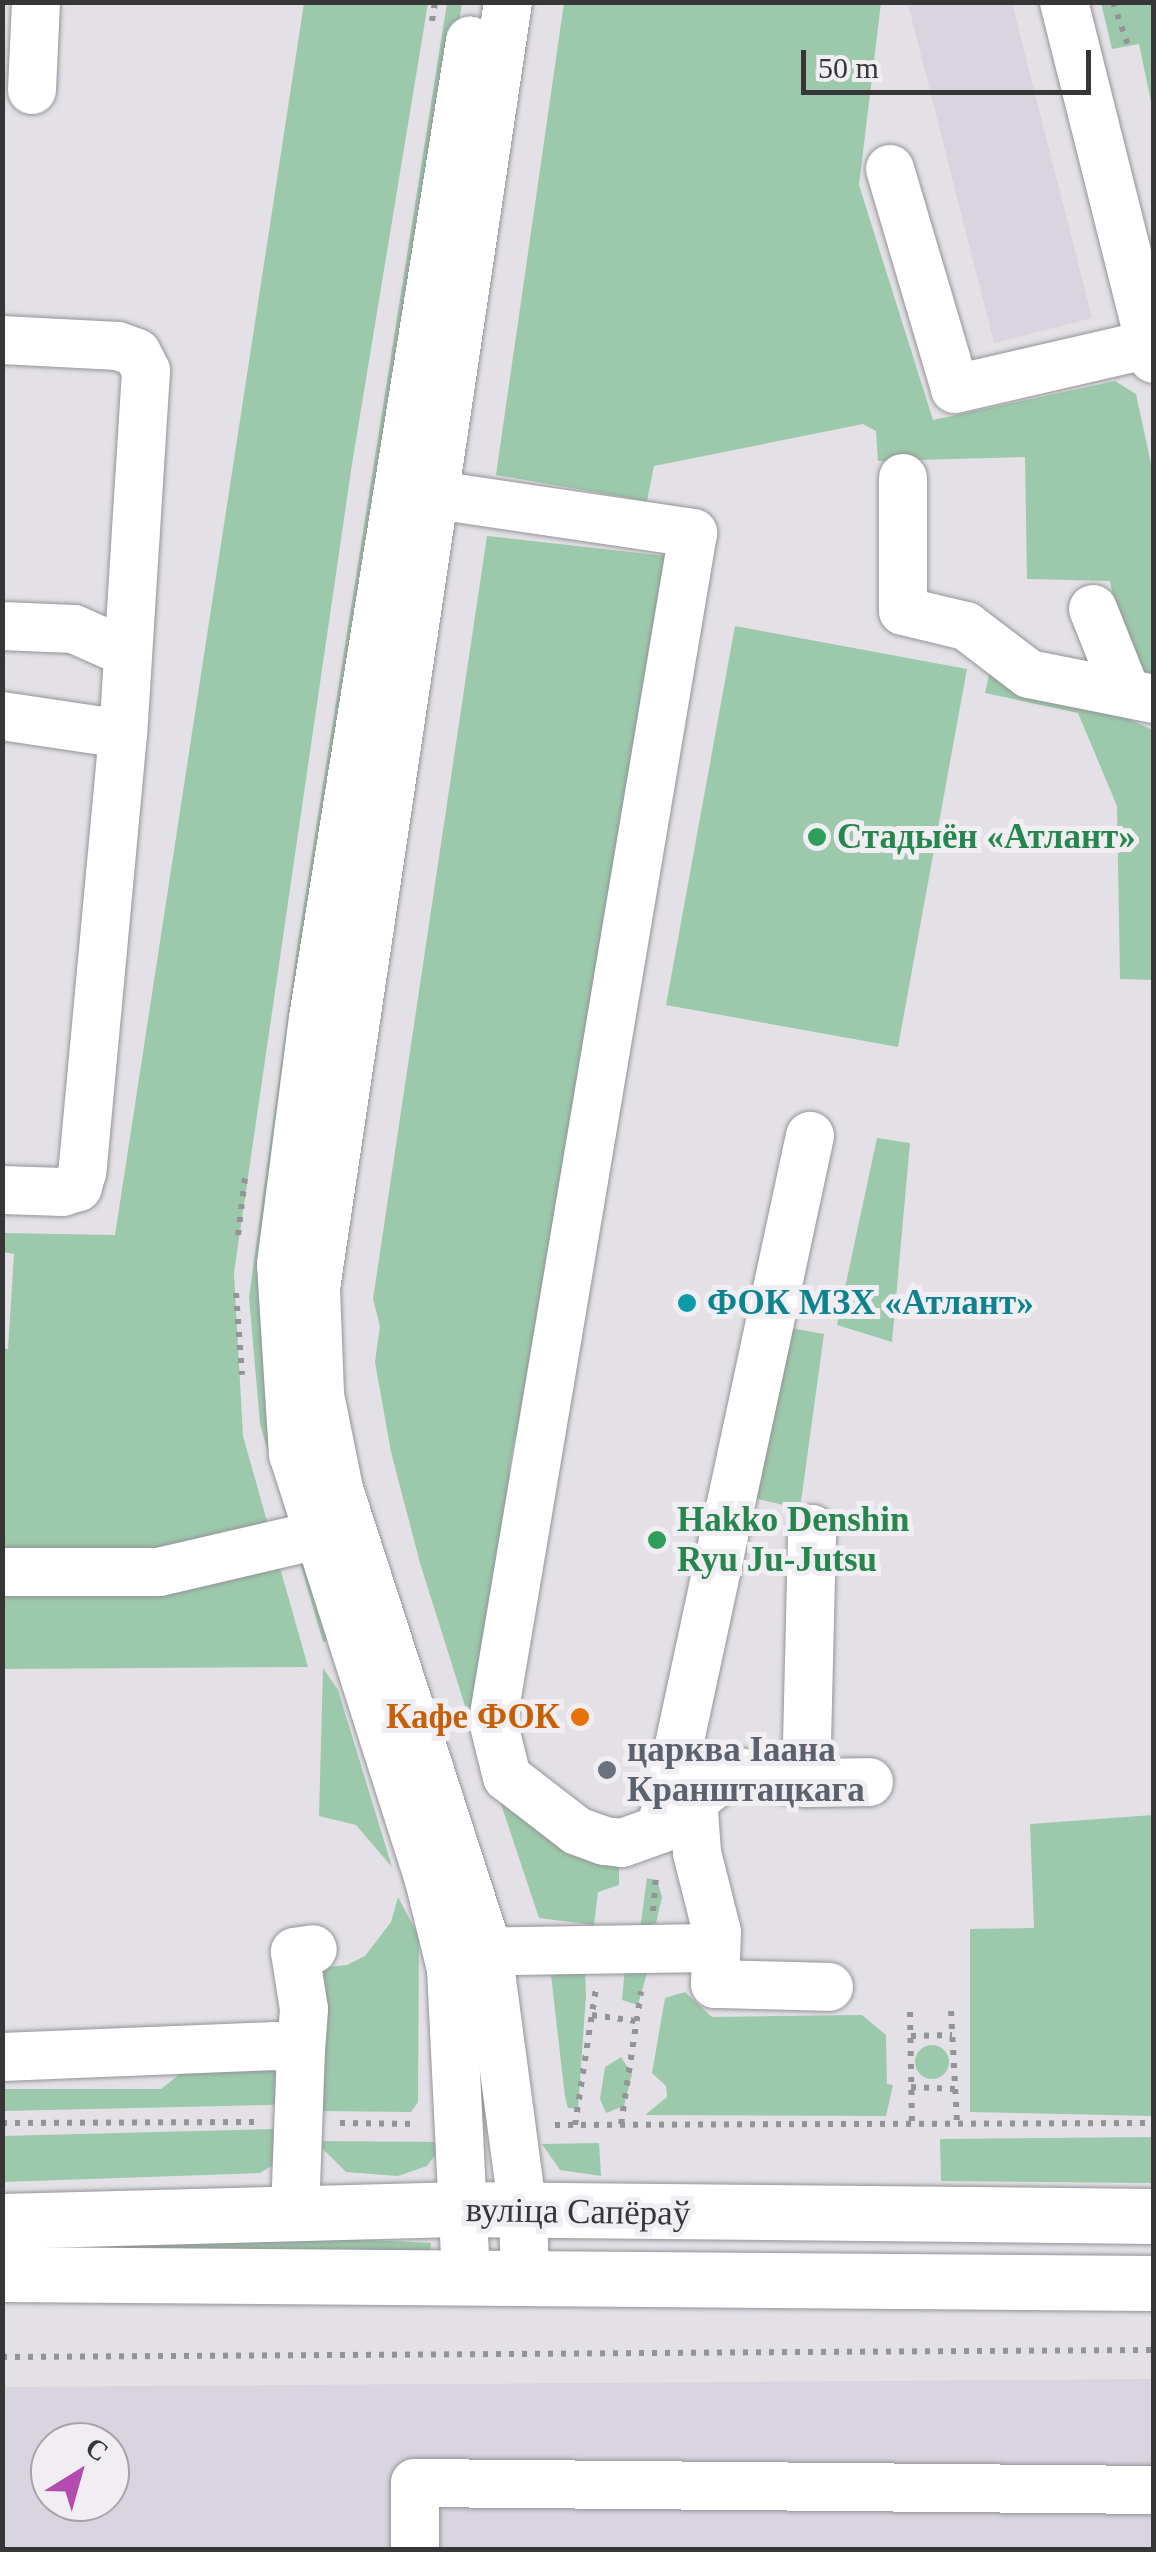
<!DOCTYPE html>
<html>
<head>
<meta charset="utf-8">
<style>
  body { margin:0 }
  #map { position:relative; width:1156px; height:2552px; overflow:hidden; background:#e3e1e6; font-family:"Times New Roman",serif }
  div>[style] { position:absolute }
  .built>* { inset:0; background:#d8d4e0 }
  .green>* { inset:0; background:#9cc9ab }
  .round { border-radius:50% }
  .path>* { height:6px; margin-top:-3px; transform-origin:0; background:repeating-linear-gradient(90deg,#949396 0 5px,transparent 0 13px) }
  .roads { filter:drop-shadow(0 0 2px #949397) drop-shadow(0 0 2px #949397) }
  .minor>* { height:48px; margin:-24px; padding:0 24px; transform-origin:24px; border-radius:24px; background:#fff }
  .major>* { height:55px; margin:-27.5px; padding:0 27.5px; transform-origin:27.5px; border-radius:27.5px; background:#fff }
  .dots>* { width:28px; height:28px; translate:-50% -50%; box-sizing:border-box; border:5px solid #f0eef3; border-radius:50% }
  span { translate:-50% -50%; white-space:nowrap; text-align:center; line-height:1.15; -webkit-text-stroke:10px #f0eef3; paint-order:stroke }
  .leisure-label { font-size:35px; color:#27864d; font-weight:700 }
  .left { translate:0 -50%; text-align:left }
  .culture-label { font-size:35px; color:#0d838f; font-weight:700 }
  .food-label { font-size:35px; color:#c56008; font-weight:700 }
  .right { translate:-100% -50%; text-align:right }
  .worship-label { font-size:35px; color:#5b616d; font-weight:700 }
  .street-label { font-size:35px; color:#363637 }
  .frame { position:absolute; inset:0; border:5px solid #363637; pointer-events:none }
  .north { position:absolute; left:30px; top:2422px; width:100px; height:100px; box-sizing:border-box; background:#f0eef3; border:2px solid #a6a4a8; border-radius:50%; rotate:37deg; font-size:28px; font-weight:700; line-height:40px; text-align:center; color:#363637 }
  .north::after { content:''; display:block; margin:auto; width:35px; height:45px; background:#b44cb0; clip-path:polygon(50% 0,100% 100%,50% 72%,0 100%) }
  .scale { position:absolute; left:801px; top:50px; width:290px; height:45px; box-sizing:border-box; border:5px solid #363637; border-top:0; padding-left:12px; font-size:30px; line-height:35px; white-space:nowrap; color:#363637; -webkit-text-stroke:8px #f0eef3; paint-order:stroke }
</style>
</head>
<body>
<div id="map">
  <div class="built">
    <div style="clip-path:polygon(1012px 3px,1092px 318px,994px 343px,908px 4px)"></div>
    <div style="clip-path:polygon(evenodd,1153px 2379px,1153px 2549px,3px 2549px,2px 2387px,1153px 2379px,50px 2442px,110px 2442px,110px 2502px,50px 2502px,50px 2442px)"></div>
  </div>
  <div class="green">
    <div style="clip-path:polygon(304px 3px,428px 3px,352px 464px,234px 1273px,243px 1436px,308px 1667px,3px 1669px,2px 1349px,8px 1349px,14px 1254px,3px 1252px,3px 1233px,115px 1235px)"></div>
    <div style="clip-path:polygon(447px 3px,462px 3px,260px 1291px,266px 1421px,334px 1639px,323px 1642px,260px 1424px,249px 1297px,297px 948px)"></div>
    <div style="clip-path:polygon(564px 3px,881px 3px,859px 185px,933px 420px,1115px 381px,1136px 394px,1153px 473px,1153px 679px,1137px 674px,1123px 654px,1110px 581px,1027px 579px,1025px 457px,878px 461px,876px 431px,863px 424px,654px 466px,647px 501px,496px 475px)"></div>
    <div style="clip-path:polygon(1101px 3px,1153px 3px,1153px 111px,1139px 44px,1112px 49px)"></div>
    <div style="clip-path:polygon(487px 536px,666px 556px,531px 1430px,515px 1436px,509px 1471px,518px 1494px,471px 1707px,465px 1706px,420px 1563px,391px 1452px,375px 1362px,380px 1326px,373px 1299px)"></div>
    <div style="clip-path:polygon(735px 626px,967px 669px,898px 1047px,666px 1005px)"></div>
    <div style="clip-path:polygon(993px 657px,1153px 730px,1153px 980px,1120px 979px,1117px 806px,1078px 713px,985px 693px)"></div>
    <div style="clip-path:polygon(877px 1138px,910px 1143px,892px 1342px,837px 1325px)"></div>
    <div style="clip-path:polygon(785px 1327px,824px 1334px,800px 1509px,749px 1497px)"></div>
    <div style="clip-path:polygon(323px 1668px,338px 1690px,392px 1867px,356px 1825px,319px 1816px)"></div>
    <div style="clip-path:polygon(500px 1801px,619px 1867px,619px 1885px,598px 1892px,594px 1925px,539px 1918px)"></div>
    <div style="clip-path:polygon(1153px 1815px,1153px 2116px,970px 2112px,970px 1929px,1034px 1928px,1030px 1824px)"></div>
    <div style="clip-path:polygon(647px 1878px,657px 1880px,662px 1897px,656px 1923px,640px 1930px)"></div>
    <div style="clip-path:polygon(398px 1897px,419px 1937px,418px 2102px,411px 2112px,319px 2111px,310px 1969px,347px 1965px,365px 1956px,391px 1922px)"></div>
    <div style="clip-path:polygon(626px 1956px,650px 1962px,638px 2005px,622px 2000px)"></div>
    <div style="clip-path:polygon(585px 1970px,586px 1995px,578px 2109px,568px 2108px,565px 2097px,551px 1975px)"></div>
    <div style="clip-path:polygon(685px 1992px,712px 2017px,862px 2015px,886px 2035px,887px 2084px,893px 2085px,886px 2116px,645px 2115px,667px 2097px,666px 2086px,652px 2073px,665px 1998px)"></div>
    <div class="round" style="left:915px;top:2045px;width:34px;height:34px"></div>
    <div style="clip-path:polygon(621px 2057px,632px 2074px,624px 2106px,606px 2113px,600px 2099px,605px 2067px)"></div>
    <div style="clip-path:polygon(190px 2066px,276px 2066px,284px 2092px,279px 2104px,269px 2105px,3px 2111px,2px 2089px,161px 2089px)"></div>
    <div style="clip-path:polygon(278px 2129px,276px 2163px,260px 2173px,3px 2182px,2px 2136px)"></div>
    <div style="clip-path:polygon(1153px 2137px,1153px 2183px,941px 2181px,940px 2139px)"></div>
    <div style="clip-path:polygon(315px 2141px,445px 2142px,427px 2166px,398px 2176px,346px 2172px)"></div>
    <div style="clip-path:polygon(599px 2143px,601px 2176px,560px 2170px,542px 2144px)"></div>
    <div style="clip-path:polygon(310px 2237px,431px 2243px,429px 2257px,3px 2251px,3px 2240px)"></div>
  </div>
  <div class="path">
    <div style="left:1113px;top:2px;width:49px;rotate:70.8deg"></div>
    <div style="left:432px;top:21px;width:19px;rotate:-81deg"></div>
    <div style="left:238px;top:1235px;width:57px;rotate:-83deg"></div>
    <div style="left:236px;top:1293px;width:82px;rotate:85.8deg"></div>
    <div style="left:653px;top:1911px;width:33px;rotate:-85deg"></div>
    <div style="left:951px;top:2011px;width:111px;rotate:86.9deg"></div>
    <div style="left:910px;top:2012px;width:110px;rotate:89deg"></div>
    <div style="left:592px;top:2015px;width:44px;rotate:7.8deg"></div>
    <div style="left:911px;top:2036px;width:41px;rotate:-1.4deg"></div>
    <div style="left:911px;top:2087px;width:44px;rotate:2.6deg"></div>
    <div style="left:2px;top:2123px;width:255px;rotate:-0.2deg"></div>
    <div style="left:340px;top:2123px;width:77px;rotate:0.7deg"></div>
    <div style="left:621px;top:2124px;width:134px;rotate:-81.4deg"></div>
    <div style="left:555px;top:2125px;width:599px;rotate:-0.19deg"></div>
    <div style="left:575px;top:2125px;width:139px;rotate:-81.3deg"></div>
    <div style="left:2px;top:2357px;width:1152px;rotate:-0.35deg"></div>
  </div>
  <div class="roads">
    <div class="minor">
      <div style="left:508px;top:2px;width:1301px;rotate:98.49deg"></div>
      <div style="left:316px;top:1289px;width:106px;rotate:87.8deg"></div>
      <div style="left:320px;top:1395px;width:96px;rotate:78.6deg"></div>
      <div style="left:339px;top:1489px;width:484px;rotate:72.1deg"></div>
      <div style="left:488px;top:1950px;width:265px;rotate:82.4deg"></div>
      <div style="left:523px;top:2213px;width:65px;rotate:88.2deg"></div>
      <div style="left:1064px;top:2px;width:368px;rotate:75.9deg"></div>
      <div style="left:32px;top:90px;width:88px;rotate:-87.4deg"></div>
      <div style="left:890px;top:169px;width:229px;rotate:73.5deg"></div>
      <div style="left:955px;top:389px;width:200px;rotate:-13deg"></div>
      <div style="left:2px;top:340px;width:116px;rotate:3deg"></div>
      <div style="left:118px;top:346px;width:20px;rotate:20deg"></div>
      <div style="left:137px;top:353px;width:20px;rotate:63deg"></div>
      <div style="left:146px;top:371px;width:364px;rotate:93.6deg"></div>
      <div style="left:123px;top:734px;width:440px;rotate:95.3deg"></div>
      <div style="left:82px;top:1172px;width:16px;rotate:105deg"></div>
      <div style="left:78px;top:1187px;width:17px;rotate:163deg"></div>
      <div style="left:62px;top:1192px;width:60px;rotate:-178.1deg"></div>
      <div style="left:903px;top:478px;width:133px;rotate:90deg"></div>
      <div style="left:903px;top:611px;width:65px;rotate:13.4deg"></div>
      <div style="left:966px;top:626px;width:79px;rotate:37.3deg"></div>
      <div style="left:1029px;top:674px;width:127px;rotate:11.3deg"></div>
      <div style="left:436px;top:495px;width:260px;rotate:8.4deg"></div>
      <div style="left:693px;top:533px;width:1205px;rotate:99.56deg"></div>
      <div style="left:493px;top:1721px;width:58px;rotate:76deg"></div>
      <div style="left:507px;top:1777px;width:88px;rotate:37.6deg"></div>
      <div style="left:577px;top:1831px;width:29px;rotate:20deg"></div>
      <div style="left:604px;top:1841px;width:18px;rotate:6deg"></div>
      <div style="left:622px;top:1843px;width:41px;rotate:-19.7deg"></div>
      <div style="left:661px;top:1829px;width:709px;rotate:-77.87deg"></div>
      <div style="left:1093px;top:609px;width:89px;rotate:68.3deg"></div>
      <div style="left:2px;top:626px;width:72px;rotate:2.4deg"></div>
      <div style="left:74px;top:629px;width:59px;rotate:24deg"></div>
      <div style="left:2px;top:716px;width:122px;rotate:8.5deg"></div>
      <div style="left:3px;top:1572px;width:156px"></div>
      <div style="left:159px;top:1572px;width:159px;rotate:-13.1deg"></div>
      <div style="left:806px;top:1783px;width:254px;rotate:-88.6deg"></div>
      <div style="left:693px;top:1798px;width:55px;rotate:85.8deg"></div>
      <div style="left:697px;top:1853px;width:81px;rotate:75.8deg"></div>
      <div style="left:717px;top:1932px;width:52px;rotate:92.2deg"></div>
      <div style="left:715px;top:1984px;width:114px;rotate:1.5deg"></div>
      <div style="left:671px;top:1819px;width:77px;rotate:-38.7deg"></div>
      <div style="left:731px;top:1771px;width:76px;rotate:9.1deg"></div>
      <div style="left:806px;top:1783px;width:63px;rotate:-0.9deg"></div>
      <div style="left:455px;top:1952px;width:261px;rotate:-0.9deg"></div>
      <div style="left:2px;top:2057px;width:273px;rotate:-2.3deg"></div>
      <div style="left:275px;top:2046px;width:26px;rotate:11deg"></div>
      <div style="left:301px;top:2051px;width:42px;rotate:-85.9deg"></div>
      <div style="left:304px;top:2009px;width:58px;rotate:-99deg"></div>
      <div style="left:295px;top:1952px;width:18px;rotate:-9deg"></div>
      <div style="left:295px;top:2213px;width:162px;rotate:-87.9deg"></div>
      <div style="left:466px;top:2276px;width:307px;rotate:-92.8deg"></div>
      <div style="left:451px;top:1969px;width:92px;rotate:-103.9deg"></div>
      <div style="left:429px;top:1880px;width:446px;rotate:-107.7deg"></div>
      <div style="left:293px;top:1455px;width:191px;rotate:-93.6deg"></div>
      <div style="left:281px;top:1264px;width:248px;rotate:-82.6deg"></div>
      <div style="left:313px;top:1018px;width:990px;rotate:-80.87deg"></div>
      <div style="left:415px;top:2550px;width:67px;rotate:-90deg"></div>
      <div style="left:415px;top:2483px;width:739px;rotate:0.54deg"></div>
    </div>
    <div class="major">
      <div style="left:2px;top:2221px;width:463px;rotate:-1.5deg"></div>
      <div style="left:465px;top:2209px;width:689px;rotate:0.58deg"></div>
      <div style="left:2px;top:2274px;width:1152px;rotate:0.45deg"></div>
    </div>
  </div>
  <div class="dots">
    <div style="left:817px;top:837px;background:#2e9e5b"></div>
    <div style="left:687px;top:1303px;background:#0f9aa8"></div>
    <div style="left:657px;top:1540px;background:#2e9e5b"></div>
    <div style="left:580px;top:1717px;background:#e8710a"></div>
    <div style="left:607px;top:1770px;background:#6b7280"></div>
  </div>
  <div class="leisure-label">
    <span class="left" style="left:837px;top:837px">Стадыён «Атлант»</span>
    <span class="left" style="left:677px;top:1540px">Hakko Denshin<br>Ryu Ju-Jutsu</span>
  </div>
  <div class="culture-label">
    <span class="left" style="left:707px;top:1303px">ФОК МЗХ «Атлант»</span>
  </div>
  <div class="food-label">
    <span class="right" style="left:560px;top:1717px">Кафе ФОК</span>
  </div>
  <div class="worship-label">
    <span class="left" style="left:627px;top:1770px">царква Іаана<br>Кранштацкага</span>
  </div>
  <div class="street-label">
    <span style="left:578px;top:2212px;rotate:1deg">вуліца Сапёраў</span>
  </div>
  <div class="frame"></div>
  <div class="north">С</div>
  <div class="scale">50 m</div>
</div>
</body>
</html>
